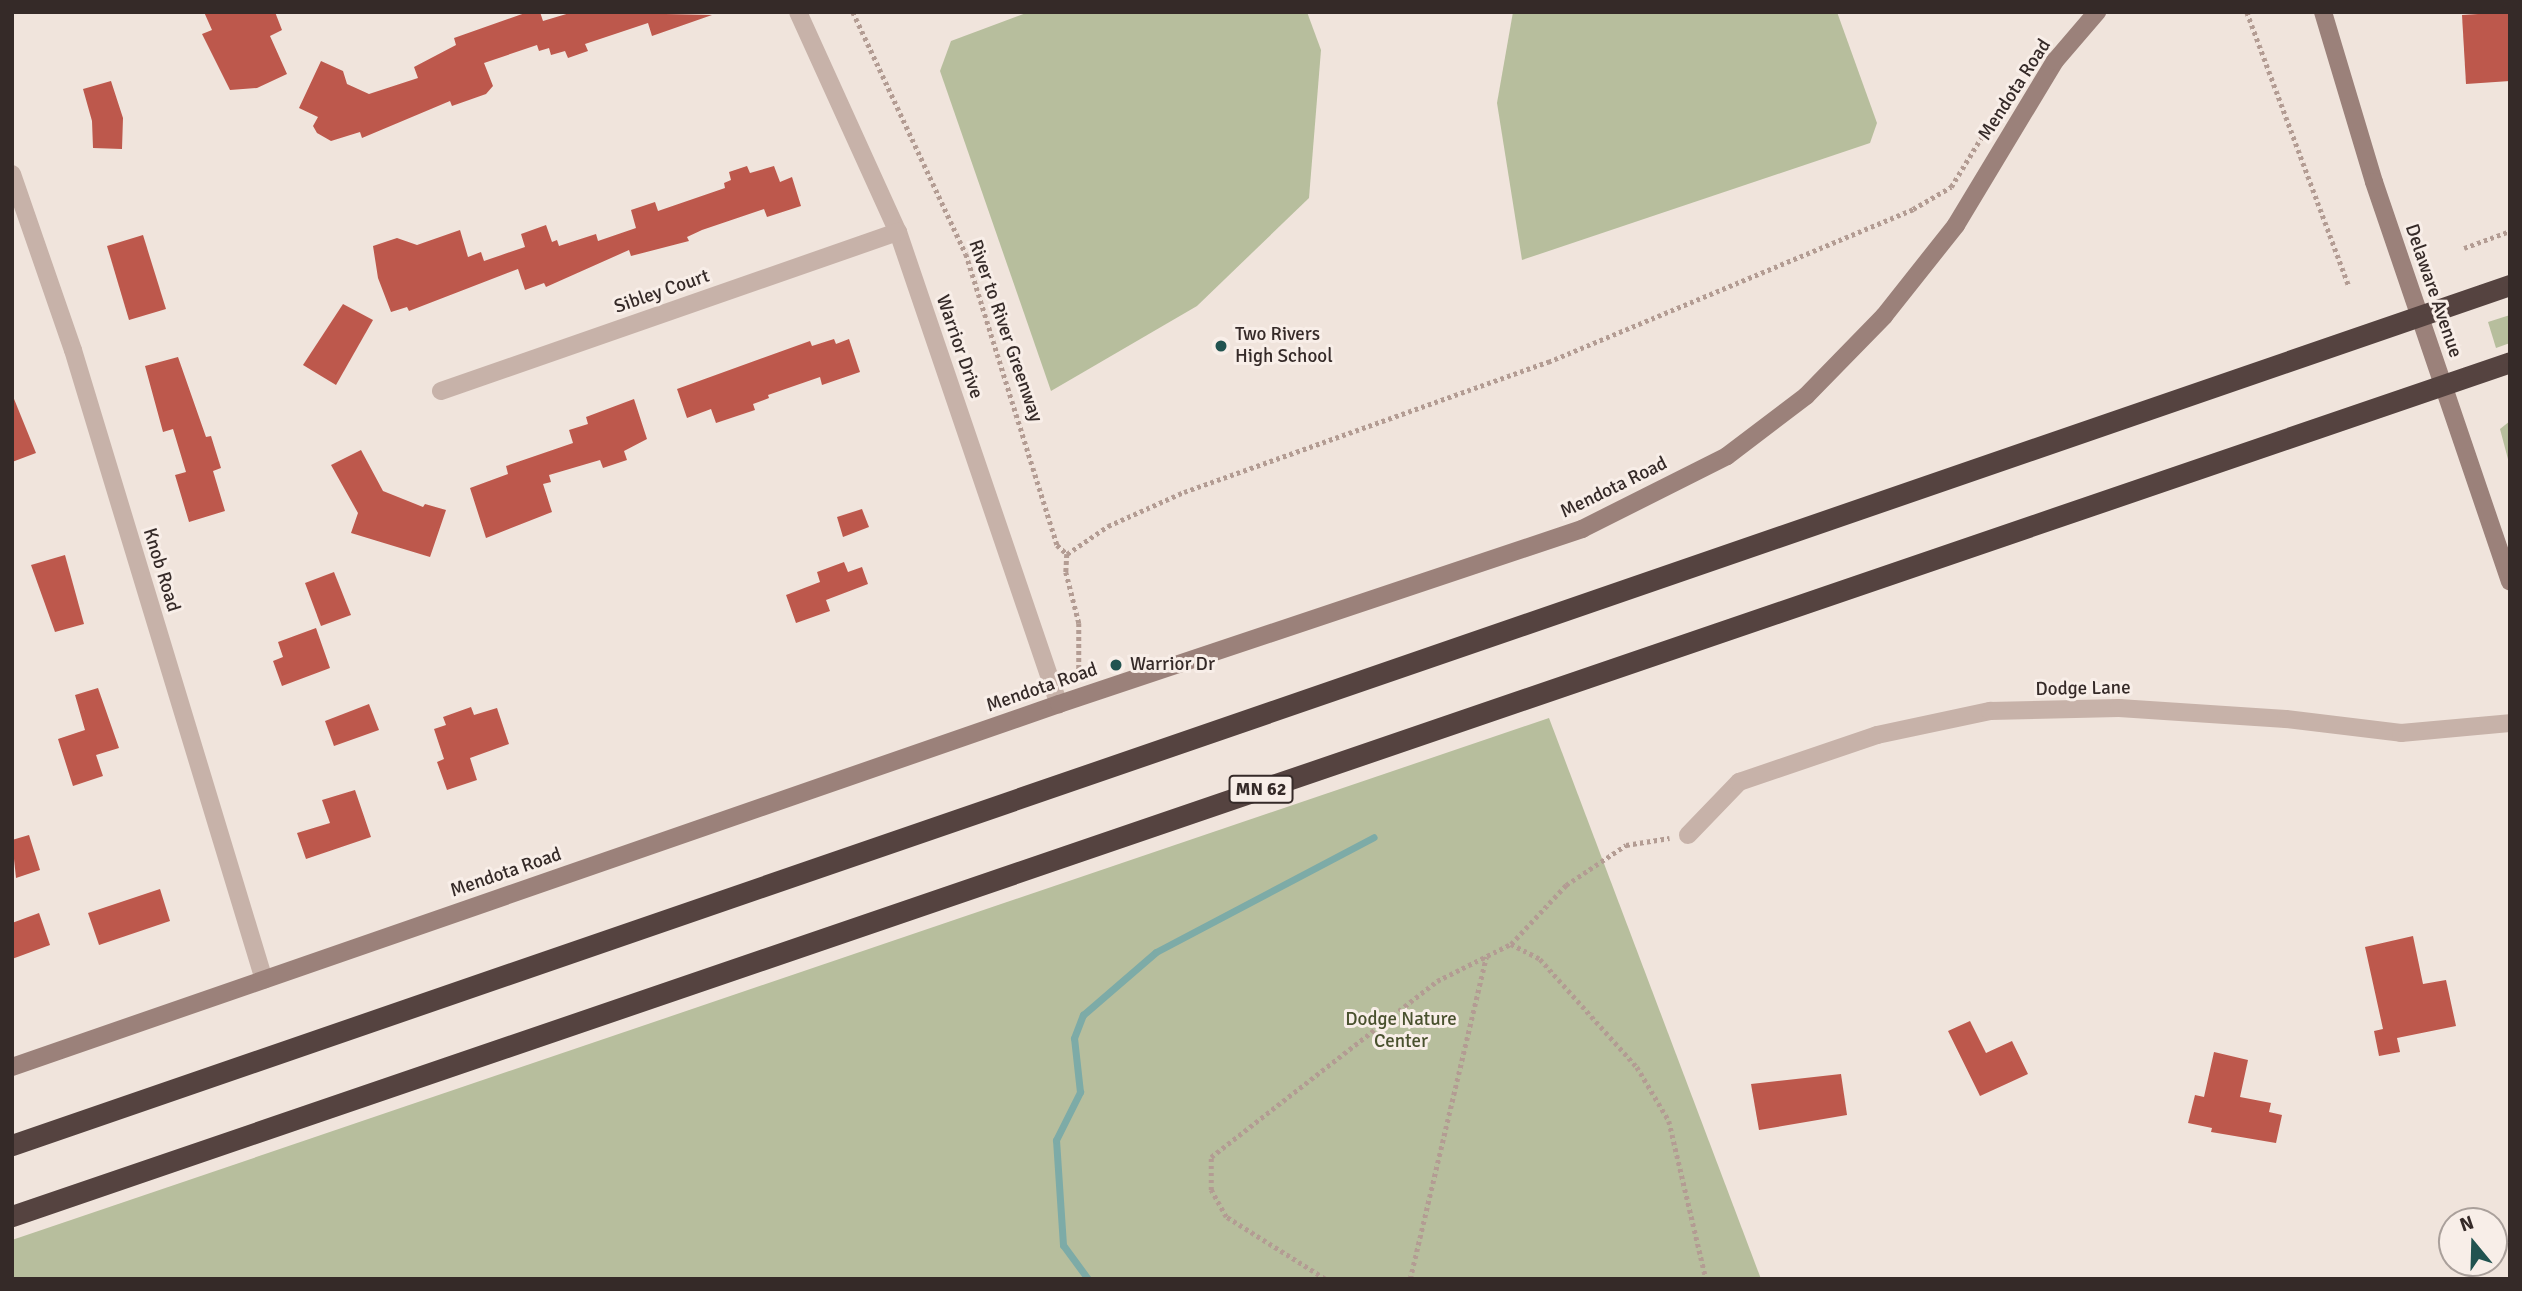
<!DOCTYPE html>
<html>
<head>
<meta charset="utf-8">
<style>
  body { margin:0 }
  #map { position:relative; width:2522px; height:1291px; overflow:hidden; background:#f0e4dc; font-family:Signika,sans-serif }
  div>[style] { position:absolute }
  .green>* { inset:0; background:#b7be9d }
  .stream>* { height:7px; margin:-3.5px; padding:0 3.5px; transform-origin:3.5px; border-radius:3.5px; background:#7daba7 }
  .building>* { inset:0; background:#bd584c }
  .path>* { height:4.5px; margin-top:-2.25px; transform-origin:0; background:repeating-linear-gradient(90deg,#b39c93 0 3.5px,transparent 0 7px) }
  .street>* { height:18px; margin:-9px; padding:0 9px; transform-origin:9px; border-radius:9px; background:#c7b2a9 }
  .secondary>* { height:18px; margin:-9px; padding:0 9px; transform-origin:9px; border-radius:9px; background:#9b817a }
  .highway>* { height:21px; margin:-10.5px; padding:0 10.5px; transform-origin:10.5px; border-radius:10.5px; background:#554340 }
  .dots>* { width:19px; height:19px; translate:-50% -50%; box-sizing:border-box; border:4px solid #f8eee8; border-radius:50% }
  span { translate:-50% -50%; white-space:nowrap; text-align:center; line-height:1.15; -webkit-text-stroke:6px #f8eee8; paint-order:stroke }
  .shield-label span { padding:2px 5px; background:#f8eee8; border:2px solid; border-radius:5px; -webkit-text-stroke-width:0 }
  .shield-label { font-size:18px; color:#352a28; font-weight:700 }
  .street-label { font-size:19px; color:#352a28 }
  .poi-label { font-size:19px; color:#352a28 }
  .left { translate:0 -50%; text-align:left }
  .park-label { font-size:19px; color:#49512e }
  .frame { position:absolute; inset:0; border:14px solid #352a28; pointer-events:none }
  .north { position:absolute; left:2438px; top:1207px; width:70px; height:70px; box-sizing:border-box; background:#f8eee8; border:2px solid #aaa09b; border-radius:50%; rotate:341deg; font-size:19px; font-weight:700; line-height:28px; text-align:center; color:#352a28 }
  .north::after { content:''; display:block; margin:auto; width:24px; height:32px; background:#215350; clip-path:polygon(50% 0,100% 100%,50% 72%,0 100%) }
</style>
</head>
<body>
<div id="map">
  <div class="green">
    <div style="clip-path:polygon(1029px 12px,1307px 12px,1321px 50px,1309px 198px,1197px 306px,1051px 391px,940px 71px,951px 41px)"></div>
    <div style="clip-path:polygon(1513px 12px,1837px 12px,1877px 123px,1870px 143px,1522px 260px,1497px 103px)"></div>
    <div style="clip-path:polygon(2510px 315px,2510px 343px,2496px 348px,2488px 322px)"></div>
    <div style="clip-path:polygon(2510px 421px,2510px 462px,2509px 463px,2500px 429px)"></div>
    <div style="clip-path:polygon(1549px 718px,1761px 1279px,12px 1279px,12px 1240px)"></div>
  </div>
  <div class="stream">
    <div style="left:1088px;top:1279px;width:42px;rotate:-126.3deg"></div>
    <div style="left:1063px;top:1245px;width:105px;rotate:-93.8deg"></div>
    <div style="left:1056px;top:1140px;width:54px;rotate:-63.4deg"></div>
    <div style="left:1080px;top:1092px;width:54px;rotate:-96.3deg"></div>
    <div style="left:1074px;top:1038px;width:25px;rotate:-69deg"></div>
    <div style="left:1083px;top:1015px;width:96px;rotate:-40.8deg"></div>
    <div style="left:1156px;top:952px;width:246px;rotate:-27.8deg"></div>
  </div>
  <div class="building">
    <div style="clip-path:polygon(204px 12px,275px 12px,282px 30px,270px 36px,287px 74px,257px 88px,230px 90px,202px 34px,212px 30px)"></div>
    <div style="clip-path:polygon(528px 12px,540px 12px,543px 21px,573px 12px,712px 15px,652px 36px,648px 23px,585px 44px,588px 51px,568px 58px,565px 51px,551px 55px,549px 48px,539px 51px,537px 45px,484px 63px,493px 86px,486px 94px,452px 106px,450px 101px,362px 138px,360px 132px,331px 141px,317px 133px,313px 126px,318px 117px,299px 108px,321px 61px,343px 71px,347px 84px,369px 94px,418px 78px,414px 67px,456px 45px,454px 38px)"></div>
    <div style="clip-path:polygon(2510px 12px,2510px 81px,2466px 84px,2462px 15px)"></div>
    <div style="clip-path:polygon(111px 81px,123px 118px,122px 149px,93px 148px,92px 121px,83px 89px)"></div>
    <div style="clip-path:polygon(747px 166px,750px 173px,774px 166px,780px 182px,792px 177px,801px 206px,767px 217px,764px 209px,702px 230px,687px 237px,689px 241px,631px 256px,629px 250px,546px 287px,544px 283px,525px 290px,518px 269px,409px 311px,407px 307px,391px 312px,378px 278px,373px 246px,397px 238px,417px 245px,460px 230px,468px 257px,481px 252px,484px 261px,525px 247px,521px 234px,546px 225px,552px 242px,557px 240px,559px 246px,596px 234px,598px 241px,636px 228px,631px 210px,655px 202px,658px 211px,725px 188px,724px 183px,731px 180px,729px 172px)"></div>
    <div style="clip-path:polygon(143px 235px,166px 309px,129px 320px,107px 246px)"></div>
    <div style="clip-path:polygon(343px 304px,373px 320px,336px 385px,303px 365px)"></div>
    <div style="clip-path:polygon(834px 339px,836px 344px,849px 339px,860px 372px,822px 385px,820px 377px,768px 395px,769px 398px,753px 404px,755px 410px,716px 423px,711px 409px,687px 418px,677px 389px,810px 341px,812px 346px)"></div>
    <div style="clip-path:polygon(178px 357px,206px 437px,211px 436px,221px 468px,213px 471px,225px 511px,189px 522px,175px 475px,186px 472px,173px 429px,163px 432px,145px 366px)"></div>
    <div style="clip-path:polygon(12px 394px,36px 453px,12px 462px)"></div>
    <div style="clip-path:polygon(634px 399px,647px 439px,624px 451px,627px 460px,603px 468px,600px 460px,549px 475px,551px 482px,543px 484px,552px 512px,486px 538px,470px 488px,508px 474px,506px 466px,573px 443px,569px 430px,588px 424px,586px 417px)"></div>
    <div style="clip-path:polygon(361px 450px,383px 491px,423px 507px,425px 504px,446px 510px,430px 557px,351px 533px,358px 513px,331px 465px)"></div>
    <div style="clip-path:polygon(862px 509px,869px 527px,843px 537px,837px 517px)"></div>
    <div style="clip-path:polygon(65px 555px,84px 624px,55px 632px,31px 565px)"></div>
    <div style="clip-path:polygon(844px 562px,848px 572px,862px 567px,868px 584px,826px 600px,830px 611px,796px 623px,786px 595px,820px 582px,817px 572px)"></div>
    <div style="clip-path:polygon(334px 572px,351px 615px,321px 626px,305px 583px)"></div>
    <div style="clip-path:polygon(316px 628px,330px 668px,282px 686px,273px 661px,283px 657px,278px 642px)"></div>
    <div style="clip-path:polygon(98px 688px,119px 748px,96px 755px,103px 776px,73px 786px,58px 739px,85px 730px,75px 695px)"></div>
    <div style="clip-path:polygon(369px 704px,379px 730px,334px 746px,325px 721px)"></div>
    <div style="clip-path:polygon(471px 707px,474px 715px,497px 708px,509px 744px,470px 758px,477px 780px,447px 790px,437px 762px,444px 759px,434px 729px,446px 725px,443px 717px)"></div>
    <div style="clip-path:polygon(355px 790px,371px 837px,306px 859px,297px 833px,330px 823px,322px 800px)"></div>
    <div style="clip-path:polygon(29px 835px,40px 870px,16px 878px,12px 840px)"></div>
    <div style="clip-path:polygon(160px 889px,170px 921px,99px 945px,88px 913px)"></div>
    <div style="clip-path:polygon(39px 913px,50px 945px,12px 959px,12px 923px)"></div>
    <div style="clip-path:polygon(2413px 936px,2423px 984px,2446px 980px,2456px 1026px,2397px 1038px,2400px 1052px,2379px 1056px,2374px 1031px,2383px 1029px,2365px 947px)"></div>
    <div style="clip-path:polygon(1970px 1021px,1986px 1053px,2012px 1041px,2028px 1074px,1980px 1096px,1948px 1031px)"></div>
    <div style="clip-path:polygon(2214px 1052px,2248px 1060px,2240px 1097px,2271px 1103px,2269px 1112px,2282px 1115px,2276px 1143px,2211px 1132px,2212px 1128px,2188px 1123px,2195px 1095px,2204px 1097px)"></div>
    <div style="clip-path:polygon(1841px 1074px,1847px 1115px,1759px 1130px,1751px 1084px)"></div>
  </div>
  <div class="path">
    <div style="left:853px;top:12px;width:267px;rotate:65deg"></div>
    <div style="left:966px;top:254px;width:305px;rotate:72.6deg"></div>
    <div style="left:1057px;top:545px;width:13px;rotate:42deg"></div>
    <div style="left:1067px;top:554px;width:18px;rotate:93deg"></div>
    <div style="left:1066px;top:572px;width:53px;rotate:75.7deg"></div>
    <div style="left:1079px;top:623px;width:49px;rotate:90deg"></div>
    <div style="left:1079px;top:672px;width:9px;rotate:159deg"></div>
    <div style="left:2247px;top:12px;width:293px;rotate:69.6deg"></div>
    <div style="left:2464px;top:248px;width:49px;rotate:-20.3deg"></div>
    <div style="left:1067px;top:554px;width:50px;rotate:-34.3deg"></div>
    <div style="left:1108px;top:526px;width:83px;rotate:-24.1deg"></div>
    <div style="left:1184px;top:492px;width:387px;rotate:-19.7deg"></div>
    <div style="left:1548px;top:362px;width:396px;rotate:-22.7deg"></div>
    <div style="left:1913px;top:209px;width:44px;rotate:-30.1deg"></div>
    <div style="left:1951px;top:187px;width:124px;rotate:-58.5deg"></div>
    <div style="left:1511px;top:944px;width:33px;rotate:27deg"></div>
    <div style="left:1540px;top:959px;width:145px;rotate:48.1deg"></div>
    <div style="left:1637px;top:1067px;width:63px;rotate:59.3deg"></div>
    <div style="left:1669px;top:1121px;width:162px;rotate:76.8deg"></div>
    <div style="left:1325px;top:1279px;width:117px;rotate:-147.9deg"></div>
    <div style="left:1226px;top:1217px;width:31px;rotate:-119deg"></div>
    <div style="left:1211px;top:1190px;width:33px;rotate:-90deg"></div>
    <div style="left:1211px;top:1157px;width:286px;rotate:-37.9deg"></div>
    <div style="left:1437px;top:981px;width:83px;rotate:-26.6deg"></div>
    <div style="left:1511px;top:944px;width:81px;rotate:-47deg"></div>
    <div style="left:1566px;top:885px;width:72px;rotate:-33.7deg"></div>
    <div style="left:1626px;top:845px;width:44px;rotate:-9.2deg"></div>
    <div style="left:1410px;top:1279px;width:331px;rotate:-76.7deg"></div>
  </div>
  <div class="street">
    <div style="left:798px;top:12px;width:242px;rotate:65.6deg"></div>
    <div style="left:898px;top:232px;width:499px;rotate:71.2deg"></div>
    <div style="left:12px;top:174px;width:186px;rotate:70.9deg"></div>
    <div style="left:73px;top:350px;width:658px;rotate:73.13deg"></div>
    <div style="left:441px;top:391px;width:484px;rotate:-19.2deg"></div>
    <div style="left:1688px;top:835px;width:74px;rotate:-46.1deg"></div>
    <div style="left:1739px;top:782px;width:146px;rotate:-18.8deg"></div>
    <div style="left:1877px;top:735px;width:116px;rotate:-12deg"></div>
    <div style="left:1990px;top:711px;width:129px;rotate:-1.3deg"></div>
    <div style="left:2119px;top:708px;width:167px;rotate:3.8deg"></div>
    <div style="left:2286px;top:719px;width:116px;rotate:6.9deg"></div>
    <div style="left:2401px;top:733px;width:109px;rotate:-5.2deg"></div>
  </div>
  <div class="secondary">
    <div style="left:2323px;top:12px;width:177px;rotate:73.3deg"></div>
    <div style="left:2374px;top:182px;width:422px;rotate:71.2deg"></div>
    <div style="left:12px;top:1067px;width:1108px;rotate:-19.12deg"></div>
    <div style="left:1059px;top:704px;width:552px;rotate:-18.5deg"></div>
    <div style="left:1582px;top:529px;width:162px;rotate:-26.7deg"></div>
    <div style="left:1727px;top:456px;width:99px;rotate:-37.2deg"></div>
    <div style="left:1806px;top:396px;width:112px;rotate:-45.7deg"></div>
    <div style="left:1884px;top:316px;width:116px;rotate:-51.6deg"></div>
    <div style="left:1956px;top:225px;width:192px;rotate:-58.9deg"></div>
    <div style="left:2055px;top:61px;width:65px;rotate:-49.4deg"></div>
  </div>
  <div class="highway">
    <div style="left:12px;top:1145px;width:2642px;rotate:-19deg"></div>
    <div style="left:12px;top:1216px;width:2640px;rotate:-18.87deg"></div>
  </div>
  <div class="dots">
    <div style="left:1221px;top:346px;background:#215350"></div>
    <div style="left:1116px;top:665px;background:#215350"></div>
  </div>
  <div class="shield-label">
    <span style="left:1261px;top:789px">MN 62</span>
  </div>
  <div class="street-label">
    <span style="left:2015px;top:90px;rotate:-57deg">Mendota Road</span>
    <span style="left:2433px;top:291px;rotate:71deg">Delaware Avenue</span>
    <span style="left:662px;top:292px;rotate:-19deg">Sibley Court</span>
    <span style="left:1005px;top:331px;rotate:71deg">River to River Greenway</span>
    <span style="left:959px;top:347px;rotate:71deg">Warrior Drive</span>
    <span style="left:1614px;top:488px;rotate:-26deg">Mendota Road</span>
    <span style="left:161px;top:570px;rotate:73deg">Knob Road</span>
    <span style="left:1042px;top:688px;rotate:-19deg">Mendota Road</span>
    <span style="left:2083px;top:689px;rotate:-1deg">Dodge Lane</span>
    <span style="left:506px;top:873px;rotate:-19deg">Mendota Road</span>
  </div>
  <div class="poi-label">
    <span class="left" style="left:1235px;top:346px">Two Rivers<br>High School</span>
    <span class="left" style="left:1130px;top:665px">Warrior Dr</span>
  </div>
  <div class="park-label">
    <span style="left:1401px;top:1031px">Dodge Nature<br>Center</span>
  </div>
  <div class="frame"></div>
  <div class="north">N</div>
</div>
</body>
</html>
